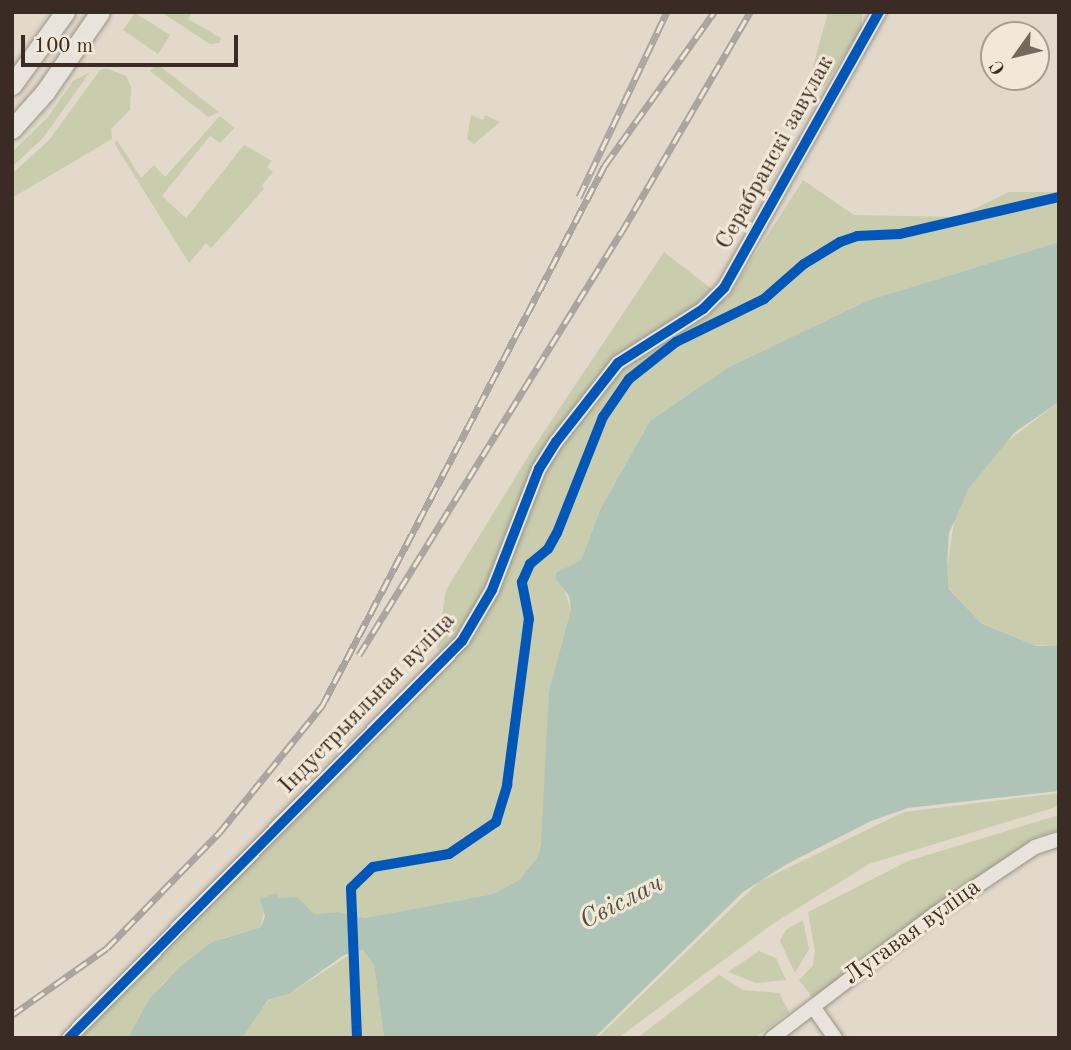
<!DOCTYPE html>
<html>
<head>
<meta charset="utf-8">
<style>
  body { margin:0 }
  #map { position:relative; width:1071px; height:1050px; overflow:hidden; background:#e2d9cb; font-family:"Old Standard TT",serif }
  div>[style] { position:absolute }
  .green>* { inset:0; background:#c9ccad }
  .water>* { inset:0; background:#afc4b7 }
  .roads { filter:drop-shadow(0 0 2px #99938a) drop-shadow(0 0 2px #99938a) }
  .minor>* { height:14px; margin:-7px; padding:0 7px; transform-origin:7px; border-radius:7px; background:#e8e4dd }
  .secondary>* { height:19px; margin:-9.5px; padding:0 9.5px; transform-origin:9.5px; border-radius:9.5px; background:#e8e4dd }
  .rail>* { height:7px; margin-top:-3.5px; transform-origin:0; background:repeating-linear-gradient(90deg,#f2e8d7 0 13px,#aaa59f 0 26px); box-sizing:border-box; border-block:2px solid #aaa59f }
  .cycleway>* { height:10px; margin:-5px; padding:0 5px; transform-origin:5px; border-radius:5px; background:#0057b8 }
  span { translate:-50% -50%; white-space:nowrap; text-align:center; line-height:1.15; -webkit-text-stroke:6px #f2e8d7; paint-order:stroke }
  .street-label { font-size:24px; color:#3a2c24 }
  .water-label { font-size:26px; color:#525046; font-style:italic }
  .frame { position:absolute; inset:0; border:14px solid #3a2c24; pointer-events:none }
  .north { position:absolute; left:980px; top:21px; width:70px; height:70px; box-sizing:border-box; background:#f2e8d7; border:2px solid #a89d8f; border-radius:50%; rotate:236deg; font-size:19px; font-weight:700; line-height:28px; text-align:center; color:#3a2c24 }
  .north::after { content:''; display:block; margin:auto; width:24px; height:32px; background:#75695e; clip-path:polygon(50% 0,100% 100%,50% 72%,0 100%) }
  .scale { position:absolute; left:21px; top:35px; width:217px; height:32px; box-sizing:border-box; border:4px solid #3a2c24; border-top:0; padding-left:9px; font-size:21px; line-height:24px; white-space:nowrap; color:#3a2c24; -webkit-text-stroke:5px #f2e8d7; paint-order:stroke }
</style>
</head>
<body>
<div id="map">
  <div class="green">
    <div style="clip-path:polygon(161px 12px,192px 12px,188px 19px,221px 38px,219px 43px,210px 44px)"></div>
    <div style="clip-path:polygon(828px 12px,862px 12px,862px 28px,824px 87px,808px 85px)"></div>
    <div style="clip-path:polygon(135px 13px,170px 35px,158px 54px,123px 30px)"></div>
    <div style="clip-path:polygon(157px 64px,219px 112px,208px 117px,150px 71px)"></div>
    <div style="clip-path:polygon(106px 68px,126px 76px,131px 87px,130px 110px,111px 129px,112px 139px,12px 198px,12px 174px,49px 140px,100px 70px)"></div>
    <div style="clip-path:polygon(90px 72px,43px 138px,12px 167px,12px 152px,48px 117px,73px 81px)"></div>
    <div style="clip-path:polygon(471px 115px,483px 120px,485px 115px,500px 122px,474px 144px,467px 139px)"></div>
    <div style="clip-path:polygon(220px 116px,234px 128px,220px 143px,210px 136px,162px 196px,186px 218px,244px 145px,272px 161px,267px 167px,273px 172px,262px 185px,264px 189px,211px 248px,206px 243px,189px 263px,114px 143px,117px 140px,141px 178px,154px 165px,165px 177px)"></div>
    <div style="clip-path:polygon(803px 180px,854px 215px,957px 217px,1009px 192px,1059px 192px,1059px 242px,869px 300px,729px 367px,650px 421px,601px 508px,581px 560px,557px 572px,571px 609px,549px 691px,544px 830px,537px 858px,519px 880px,493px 894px,365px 918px,339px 912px,314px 914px,301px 902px,279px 898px,277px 893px,264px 910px,261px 927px,220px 939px,163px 983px,128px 1038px,81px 1038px,148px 964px,450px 665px,437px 648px,446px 590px,539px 439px,664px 252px,726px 300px)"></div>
    <div style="clip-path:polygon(1059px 402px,1059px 653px,1053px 646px,1035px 645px,980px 622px,949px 588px,947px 567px,956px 509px,988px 456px)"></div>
    <div style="clip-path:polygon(1059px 793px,1059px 806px,869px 864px,774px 923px,618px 1038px,597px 1038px,759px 882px,904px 812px)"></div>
    <div style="clip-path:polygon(1059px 815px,1059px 830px,1033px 838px,815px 1001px,799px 980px,813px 965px,815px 951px,808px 912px,908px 861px)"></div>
    <div style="clip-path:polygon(803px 920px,809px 949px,795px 973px,780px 941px,786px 930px)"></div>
    <div style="clip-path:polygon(357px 950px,369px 952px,374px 965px,384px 1038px,238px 1038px,269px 1000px,289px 994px)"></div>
    <div style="clip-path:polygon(759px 951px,776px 958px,786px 980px,756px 983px,728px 972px)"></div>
    <div style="clip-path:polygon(719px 975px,743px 990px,779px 993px,789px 1012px,755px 1038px,637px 1038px)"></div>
  </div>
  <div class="water">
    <div style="clip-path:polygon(1059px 242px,1059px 402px,1014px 433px,969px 488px,949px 533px,947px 566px,949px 589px,981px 623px,1037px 646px,1059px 646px,1059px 791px,908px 808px,871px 821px,787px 864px,743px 892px,594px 1038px,384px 1038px,374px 965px,363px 950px,344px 955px,289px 994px,268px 1000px,242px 1038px,128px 1038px,150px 998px,181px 966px,212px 942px,261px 927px,265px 916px,260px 899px,277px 893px,279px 898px,297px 897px,314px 914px,339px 912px,365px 918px,493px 894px,519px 880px,537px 858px,541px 844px,549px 691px,571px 609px,569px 596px,555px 578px,557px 572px,581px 560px,601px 508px,650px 421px,729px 367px,869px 300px)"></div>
  </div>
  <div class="roads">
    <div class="minor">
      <div style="left:814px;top:1008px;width:37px;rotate:55deg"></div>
      <div style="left:69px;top:1038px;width:559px;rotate:-45.29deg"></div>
      <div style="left:462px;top:641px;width:59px;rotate:-59.5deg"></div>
      <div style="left:492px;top:590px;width:130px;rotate:-68.8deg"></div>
      <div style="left:539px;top:469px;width:32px;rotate:-58deg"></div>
      <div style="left:556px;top:442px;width:100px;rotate:-51.9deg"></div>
      <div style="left:618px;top:363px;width:101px;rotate:-32.4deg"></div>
      <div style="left:703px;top:309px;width:30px;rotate:-45deg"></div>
      <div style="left:724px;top:288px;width:317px;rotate:-60.7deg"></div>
      <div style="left:772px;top:1038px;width:205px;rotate:-37.3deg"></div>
      <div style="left:935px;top:914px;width:120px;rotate:-33.8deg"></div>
      <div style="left:1035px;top:847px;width:25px;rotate:-18deg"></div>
    </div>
    <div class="secondary">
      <div style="left:12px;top:85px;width:90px;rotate:-54deg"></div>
      <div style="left:12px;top:129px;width:50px;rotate:-48.3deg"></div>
      <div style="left:45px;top:92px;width:97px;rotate:-55.5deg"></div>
    </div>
  </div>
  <div class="rail">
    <div style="left:579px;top:197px;width:205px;rotate:-64.6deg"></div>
    <div style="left:359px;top:655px;width:497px;rotate:-58.2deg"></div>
    <div style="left:621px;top:233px;width:256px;rotate:-59.7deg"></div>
    <div style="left:12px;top:1015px;width:116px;rotate:-35.2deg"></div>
    <div style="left:107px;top:948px;width:161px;rotate:-45.8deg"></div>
    <div style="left:219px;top:833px;width:164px;rotate:-51deg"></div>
    <div style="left:322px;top:706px;width:611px;rotate:-62.39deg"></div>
    <div style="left:605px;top:165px;width:188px;rotate:-54.5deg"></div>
  </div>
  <div class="cycleway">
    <div style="left:69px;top:1038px;width:559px;rotate:-45.29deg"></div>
    <div style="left:462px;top:641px;width:59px;rotate:-59.5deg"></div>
    <div style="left:492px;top:590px;width:130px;rotate:-68.8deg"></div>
    <div style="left:539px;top:469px;width:32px;rotate:-58deg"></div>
    <div style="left:556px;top:442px;width:100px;rotate:-51.9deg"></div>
    <div style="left:618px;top:363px;width:101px;rotate:-32.4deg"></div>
    <div style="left:703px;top:309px;width:30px;rotate:-45deg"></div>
    <div style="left:724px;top:288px;width:317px;rotate:-60.7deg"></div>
    <div style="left:357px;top:1038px;width:150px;rotate:-92.3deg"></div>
    <div style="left:351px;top:888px;width:30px;rotate:-44deg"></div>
    <div style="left:373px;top:867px;width:77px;rotate:-9.7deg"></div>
    <div style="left:449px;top:854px;width:57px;rotate:-34.2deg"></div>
    <div style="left:496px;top:822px;width:39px;rotate:-73deg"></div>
    <div style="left:507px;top:785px;width:167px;rotate:-82.5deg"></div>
    <div style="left:529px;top:619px;width:38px;rotate:-101deg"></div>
    <div style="left:522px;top:582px;width:20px;rotate:-66deg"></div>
    <div style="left:530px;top:564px;width:23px;rotate:-40deg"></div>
    <div style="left:548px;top:549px;width:18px;rotate:-61deg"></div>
    <div style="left:557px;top:533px;width:125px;rotate:-68.4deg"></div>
    <div style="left:603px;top:417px;width:46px;rotate:-55.6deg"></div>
    <div style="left:629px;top:379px;width:60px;rotate:-38.2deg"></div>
    <div style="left:676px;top:342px;width:98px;rotate:-26deg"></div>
    <div style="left:764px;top:299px;width:53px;rotate:-41.2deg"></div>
    <div style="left:804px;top:264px;width:42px;rotate:-31.4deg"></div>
    <div style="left:840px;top:242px;width:18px;rotate:-19deg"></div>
    <div style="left:857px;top:236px;width:43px;rotate:-2.7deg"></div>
    <div style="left:900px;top:234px;width:163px;rotate:-13.1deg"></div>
  </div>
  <div class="street-label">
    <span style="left:776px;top:153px;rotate:-61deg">Серабранскі завулак</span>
    <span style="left:368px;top:704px;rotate:-46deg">Індустрыяльная вуліца</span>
    <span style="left:913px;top:933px;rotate:-36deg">Лугавая вуліца</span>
  </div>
  <div class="water-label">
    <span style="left:622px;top:903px;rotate:-27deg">Свіслач</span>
  </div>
  <div class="frame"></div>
  <div class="north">С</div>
  <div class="scale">100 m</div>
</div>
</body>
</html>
